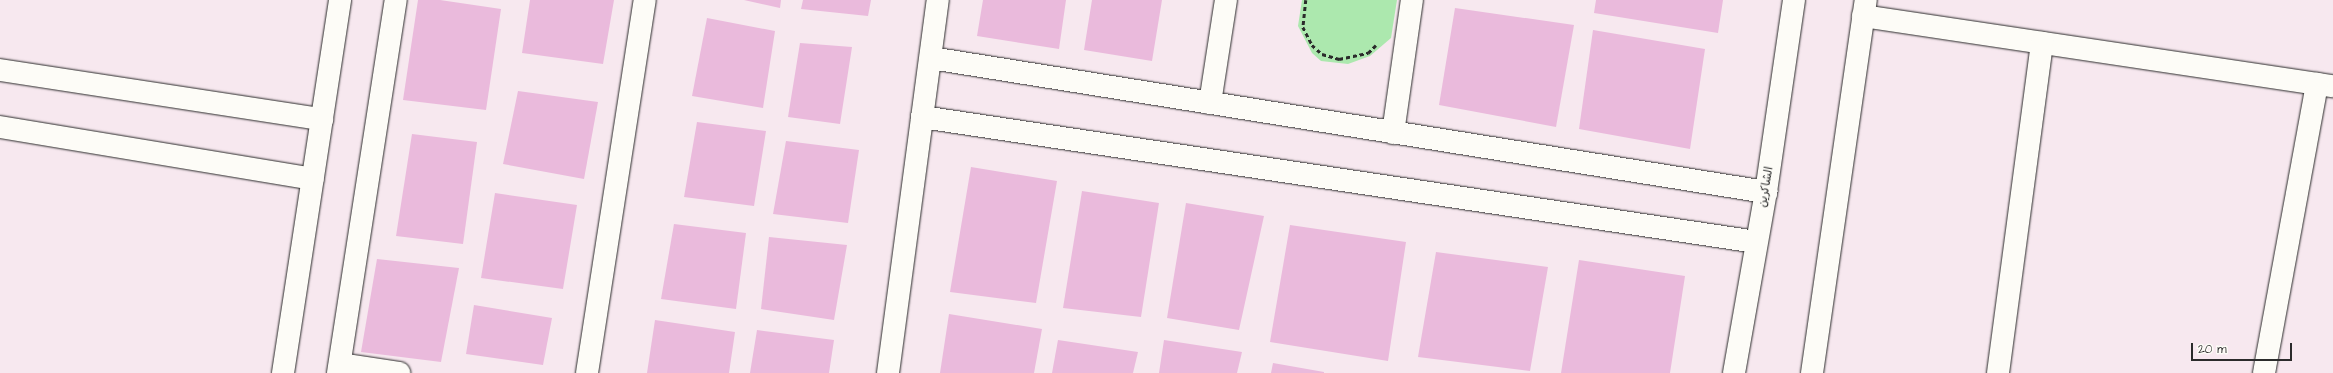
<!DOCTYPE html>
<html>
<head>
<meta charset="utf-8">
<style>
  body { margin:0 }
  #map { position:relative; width:2333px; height:373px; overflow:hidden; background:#f7e8ef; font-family:"Architects Daughter","Playpen Sans Arabic",sans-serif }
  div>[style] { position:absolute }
  .green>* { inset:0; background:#ace8ae }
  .building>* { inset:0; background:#eabadc }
  .path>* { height:2.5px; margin-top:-1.25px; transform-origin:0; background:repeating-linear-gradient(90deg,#2b2b2b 0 4px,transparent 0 7px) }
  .roads { filter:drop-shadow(0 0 1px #2b2b2b) drop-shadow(0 0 1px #2b2b2b) }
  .street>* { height:22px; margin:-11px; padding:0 11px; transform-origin:11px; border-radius:11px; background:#fdfcf7 }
  .secondary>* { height:22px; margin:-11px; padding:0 11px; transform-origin:11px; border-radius:11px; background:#fdfcf7 }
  span { translate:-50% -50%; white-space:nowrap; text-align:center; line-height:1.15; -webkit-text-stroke:3.5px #fdfcf7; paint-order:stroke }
  .street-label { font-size:12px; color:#2b2b2b }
  .scale { position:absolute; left:2191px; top:343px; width:101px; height:18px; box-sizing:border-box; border:2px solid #2b2b2b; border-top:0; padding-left:5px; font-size:12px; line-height:14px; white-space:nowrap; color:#2b2b2b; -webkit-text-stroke:3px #fdfcf7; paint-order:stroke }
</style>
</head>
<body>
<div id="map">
  <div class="green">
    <div style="clip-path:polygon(1302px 0,1397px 0,1391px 38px,1370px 56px,1348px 64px,1321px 61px,1312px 53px,1298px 26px)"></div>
  </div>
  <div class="building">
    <div style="clip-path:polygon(418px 0,440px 0,501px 9px,486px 110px,403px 100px)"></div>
    <div style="clip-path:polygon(530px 0,614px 0,603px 64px,522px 53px)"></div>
    <div style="clip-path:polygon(744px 0,781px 0,780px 8px)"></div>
    <div style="clip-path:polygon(803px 0,871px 0,868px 16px,801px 9px)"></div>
    <div style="clip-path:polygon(983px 0,1066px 0,1059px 49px,977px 36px)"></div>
    <div style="clip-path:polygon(1092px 0,1162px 0,1152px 61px,1084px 50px)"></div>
    <div style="clip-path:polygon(1596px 0,1723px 0,1718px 33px,1594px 13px)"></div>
    <div style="clip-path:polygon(1455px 8px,1574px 25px,1556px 127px,1439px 105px)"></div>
    <div style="clip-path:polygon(707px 18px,775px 31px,763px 108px,692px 96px)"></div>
    <div style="clip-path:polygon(1593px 30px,1705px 49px,1690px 149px,1579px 129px)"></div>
    <div style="clip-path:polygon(800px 43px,852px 47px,840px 124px,788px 117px)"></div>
    <div style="clip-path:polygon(518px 91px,598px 102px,584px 179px,503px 164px)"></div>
    <div style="clip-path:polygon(697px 122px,766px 131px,754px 206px,684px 197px)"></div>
    <div style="clip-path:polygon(412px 134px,477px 142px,463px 244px,396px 236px)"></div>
    <div style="clip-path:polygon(786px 141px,859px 150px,848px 223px,773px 214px)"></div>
    <div style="clip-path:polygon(971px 167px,1057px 181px,1036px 303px,950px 292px)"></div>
    <div style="clip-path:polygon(1082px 191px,1159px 203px,1141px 317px,1063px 308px)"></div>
    <div style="clip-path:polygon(495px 193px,577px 205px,563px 289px,481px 278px)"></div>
    <div style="clip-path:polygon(1186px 203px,1264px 216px,1239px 330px,1167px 318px)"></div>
    <div style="clip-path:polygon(674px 224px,746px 233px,736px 309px,661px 299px)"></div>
    <div style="clip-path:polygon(1290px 225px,1406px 242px,1388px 361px,1270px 342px)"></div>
    <div style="clip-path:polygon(769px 237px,847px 245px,834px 320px,761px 309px)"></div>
    <div style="clip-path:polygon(1436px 252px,1548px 267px,1530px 371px,1418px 357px)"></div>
    <div style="clip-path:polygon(377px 259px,459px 268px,441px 362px,361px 352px)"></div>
    <div style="clip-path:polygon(1579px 260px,1685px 276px,1670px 373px,1561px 373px)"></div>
    <div style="clip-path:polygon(474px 305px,552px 318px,543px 365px,466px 354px)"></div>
    <div style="clip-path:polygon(949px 314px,1042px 329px,1034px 373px,940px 373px)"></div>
    <div style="clip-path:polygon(655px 320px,735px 332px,729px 373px,647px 373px)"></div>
    <div style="clip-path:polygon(757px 330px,834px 340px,829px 373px,750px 373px)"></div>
    <div style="clip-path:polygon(1058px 340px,1138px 352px,1133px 373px,1052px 373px)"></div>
    <div style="clip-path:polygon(1164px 340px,1242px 352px,1237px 373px,1159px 373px)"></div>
    <div style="clip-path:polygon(1273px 363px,1324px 372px,1324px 373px,1271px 373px)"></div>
  </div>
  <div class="path">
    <div style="left:1306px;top:0;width:27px;rotate:96deg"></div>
    <div style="left:1303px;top:27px;width:20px;rotate:63deg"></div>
    <div style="left:1312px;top:45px;width:13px;rotate:42deg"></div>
    <div style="left:1322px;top:54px;width:18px;rotate:16deg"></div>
    <div style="left:1339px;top:59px;width:30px;rotate:-12deg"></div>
    <div style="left:1368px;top:53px;width:11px;rotate:-45deg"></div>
  </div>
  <div class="roads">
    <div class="street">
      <div style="left:1863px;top:16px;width:475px;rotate:8.5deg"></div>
      <div style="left:931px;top:58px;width:846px;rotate:9.12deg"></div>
      <div style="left:0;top:70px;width:326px;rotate:8.7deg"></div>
      <div style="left:1210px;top:103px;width:104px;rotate:-81.2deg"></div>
      <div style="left:922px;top:117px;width:843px;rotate:8.52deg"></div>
      <div style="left:0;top:127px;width:317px;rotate:9.4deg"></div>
      <div style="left:1393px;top:133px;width:134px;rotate:-81.9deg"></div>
      <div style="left:340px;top:364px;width:60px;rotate:8.7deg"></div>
      <div style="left:283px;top:373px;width:377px;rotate:-81.3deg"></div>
      <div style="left:338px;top:373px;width:377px;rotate:-81.2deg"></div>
      <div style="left:587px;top:373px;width:377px;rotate:-81.2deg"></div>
      <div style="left:888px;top:373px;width:376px;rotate:-82.4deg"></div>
      <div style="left:1998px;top:373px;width:333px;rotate:-82.4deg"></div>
      <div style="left:2264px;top:373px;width:294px;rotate:-79.6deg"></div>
    </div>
    <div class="secondary">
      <div style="left:1734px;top:373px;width:184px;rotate:-80deg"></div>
      <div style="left:1766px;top:192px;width:194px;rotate:-81.7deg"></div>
      <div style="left:1812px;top:373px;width:377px;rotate:-81.8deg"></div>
    </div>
  </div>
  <div class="street-label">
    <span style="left:1766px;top:187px;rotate:-80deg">الشاكرين</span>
  </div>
  <div class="scale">20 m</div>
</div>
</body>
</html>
